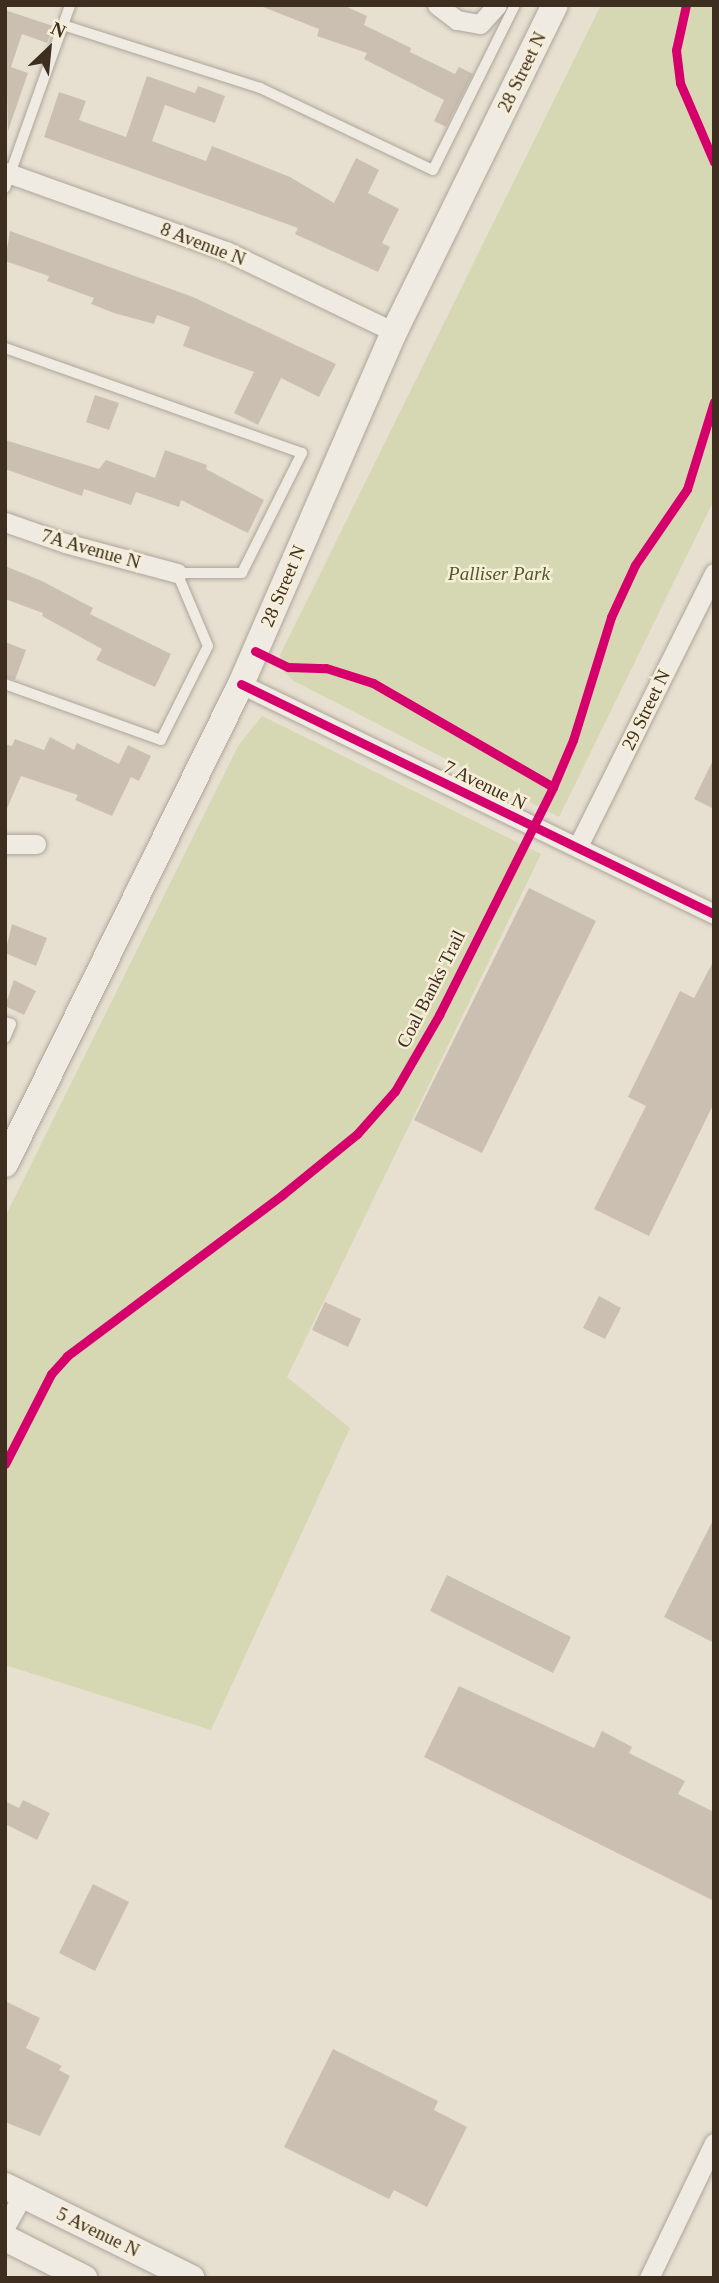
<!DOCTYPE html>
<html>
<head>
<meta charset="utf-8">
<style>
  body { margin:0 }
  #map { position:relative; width:719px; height:2283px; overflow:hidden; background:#e7e0d1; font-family:"Times New Roman",serif }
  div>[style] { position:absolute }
  .green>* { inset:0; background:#d6d7b3 }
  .building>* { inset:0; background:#cbbfb2 }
  .roads { filter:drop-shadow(0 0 2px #ada599) drop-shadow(0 0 2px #ada599) }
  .lane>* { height:10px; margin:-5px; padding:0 5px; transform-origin:5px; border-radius:5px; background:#efebe3 }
  .street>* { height:19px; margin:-9.5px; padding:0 9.5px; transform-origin:9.5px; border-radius:9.5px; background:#efebe3 }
  .secondary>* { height:26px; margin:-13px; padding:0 13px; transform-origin:13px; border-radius:13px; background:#efebe3 }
  .cycleway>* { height:9px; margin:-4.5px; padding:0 4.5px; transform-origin:4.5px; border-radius:4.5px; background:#d6006c }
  span { translate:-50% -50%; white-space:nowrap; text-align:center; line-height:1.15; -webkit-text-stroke:5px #f7eed8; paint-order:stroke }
  .street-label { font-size:19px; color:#3d2e20 }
  .park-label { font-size:19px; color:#4d5a26; font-style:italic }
  .frame { position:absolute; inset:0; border:7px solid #3d2e20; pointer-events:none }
  .north { position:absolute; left:14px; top:14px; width:70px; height:70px; -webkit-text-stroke:5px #f7eed8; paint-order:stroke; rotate:26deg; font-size:19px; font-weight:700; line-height:28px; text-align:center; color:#3d2e20 }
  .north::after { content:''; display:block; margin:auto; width:24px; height:32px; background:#3d2e20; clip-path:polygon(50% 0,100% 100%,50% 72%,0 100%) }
</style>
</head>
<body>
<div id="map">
  <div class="green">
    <div style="clip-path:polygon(601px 5px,714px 5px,714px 500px,559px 817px,294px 681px,282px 670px,280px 655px)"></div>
    <div style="clip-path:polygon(262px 716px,541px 854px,287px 1377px,350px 1428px,211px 1730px,5px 1665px,5px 1217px,238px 746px)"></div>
  </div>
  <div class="building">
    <div style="clip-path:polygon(258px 5px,343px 5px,367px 16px,364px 25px,411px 48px,410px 52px,455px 74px,459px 67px,473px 74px,446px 127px,434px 121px,444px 100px,364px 59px,367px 53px,317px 36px,319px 29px)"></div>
    <div style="clip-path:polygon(5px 10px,53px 26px,47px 43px,22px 34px,11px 67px,28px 73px,8px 131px)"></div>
    <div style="clip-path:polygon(147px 76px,195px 93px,198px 86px,225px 96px,215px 123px,165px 105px,152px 141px,206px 161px,212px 146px,290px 177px,334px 203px,356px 158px,379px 170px,368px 193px,399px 209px,382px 243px,390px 247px,378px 272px,295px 234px,298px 228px,44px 137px,59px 92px,86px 101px,79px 120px,126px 137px)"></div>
    <div style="clip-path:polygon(10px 231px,193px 297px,336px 364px,319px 397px,281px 378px,258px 425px,234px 413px,254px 372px,183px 346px,190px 327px,157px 315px,154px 324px,114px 313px,91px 304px,94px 298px,47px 281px,49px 276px,5px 261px)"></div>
    <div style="clip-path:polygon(95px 395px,119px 403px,109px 430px,86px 422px)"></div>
    <div style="clip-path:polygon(5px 440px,99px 469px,106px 460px,155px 478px,165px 450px,207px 465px,206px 469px,264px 500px,248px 533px,181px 500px,179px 507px,136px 492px,131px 505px,84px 489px,82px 496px,5px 469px)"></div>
    <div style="clip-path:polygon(5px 566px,42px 581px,93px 608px,90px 614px,171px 654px,155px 687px,96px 660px,102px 649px,42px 616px,43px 613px,5px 599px)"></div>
    <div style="clip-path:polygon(5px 642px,26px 650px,15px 680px,5px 677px)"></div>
    <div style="clip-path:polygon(50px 737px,74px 750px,77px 743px,119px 764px,128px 745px,151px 756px,139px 781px,131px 777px,112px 816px,75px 800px,78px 795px,21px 776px,5px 813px,5px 744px,12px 746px,15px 739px,44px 750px)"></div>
    <div style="clip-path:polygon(714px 758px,714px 809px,694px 799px)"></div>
    <div style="clip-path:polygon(529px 888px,596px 921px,482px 1153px,414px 1120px)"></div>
    <div style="clip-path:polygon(12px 924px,47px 938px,36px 966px,5px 953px)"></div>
    <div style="clip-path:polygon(714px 960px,714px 1103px,649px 1236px,594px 1209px,646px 1106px,628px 1097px,680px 991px,694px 998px)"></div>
    <div style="clip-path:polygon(14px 980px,36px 991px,24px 1015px,5px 1006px)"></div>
    <div style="clip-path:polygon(599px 1296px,621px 1308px,605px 1339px,583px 1328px)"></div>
    <div style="clip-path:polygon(325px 1302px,361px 1319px,348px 1347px,312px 1330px)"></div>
    <div style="clip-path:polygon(714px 1518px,714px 1643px,664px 1617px)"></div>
    <div style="clip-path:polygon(447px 1575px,571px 1637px,553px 1673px,430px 1611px)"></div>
    <div style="clip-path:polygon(459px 1686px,594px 1748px,602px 1731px,632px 1747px,629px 1753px,685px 1781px,678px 1794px,714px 1812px,714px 1901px,424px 1757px)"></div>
    <div style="clip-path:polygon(23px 1800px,50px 1813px,37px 1840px,5px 1824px,5px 1801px,19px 1808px)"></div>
    <div style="clip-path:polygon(93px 1884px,129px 1902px,95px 1971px,59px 1953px)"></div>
    <div style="clip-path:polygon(5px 2001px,40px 2018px,26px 2048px,62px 2066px,59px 2070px,70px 2076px,40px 2136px,5px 2122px)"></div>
    <div style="clip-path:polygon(333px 2049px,438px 2101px,434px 2110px,467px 2127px,427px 2207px,394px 2190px,389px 2199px,284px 2147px)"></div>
  </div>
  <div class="roads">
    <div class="lane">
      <div style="left:63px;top:25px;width:207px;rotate:17.7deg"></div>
      <div style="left:260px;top:88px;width:191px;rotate:25.4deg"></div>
      <div style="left:433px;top:170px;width:184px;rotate:-63.6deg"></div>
      <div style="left:5px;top:188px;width:194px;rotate:-70.4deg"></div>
      <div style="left:5px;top:348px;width:315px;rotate:19.5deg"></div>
      <div style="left:302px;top:453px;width:134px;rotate:116.6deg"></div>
      <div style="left:242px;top:573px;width:65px;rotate:180deg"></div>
      <div style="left:177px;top:573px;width:79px;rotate:67deg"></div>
      <div style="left:208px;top:646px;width:105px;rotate:116.6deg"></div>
      <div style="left:161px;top:740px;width:166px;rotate:-160.3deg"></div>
      <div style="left:5px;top:1022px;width:6px;rotate:18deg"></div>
      <div style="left:11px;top:1024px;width:15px;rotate:113deg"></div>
    </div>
    <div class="street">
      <div style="left:437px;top:5px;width:25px;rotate:37deg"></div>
      <div style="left:457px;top:20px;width:23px;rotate:10deg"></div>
      <div style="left:480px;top:24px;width:25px;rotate:-48deg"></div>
      <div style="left:5px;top:172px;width:235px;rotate:19.7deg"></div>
      <div style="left:226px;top:251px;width:187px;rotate:25.7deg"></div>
      <div style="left:5px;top:522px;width:64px;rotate:19.3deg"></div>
      <div style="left:65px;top:543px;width:116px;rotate:15deg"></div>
      <div style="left:241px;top:684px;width:526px;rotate:25.93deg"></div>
      <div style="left:5px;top:844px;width:31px"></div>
      <div style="left:578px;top:846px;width:305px;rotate:-63.5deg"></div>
      <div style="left:5px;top:2227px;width:37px;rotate:-61deg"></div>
      <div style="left:649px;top:2278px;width:150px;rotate:-64.3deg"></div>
    </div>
    <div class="secondary">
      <div style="left:5px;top:1164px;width:535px;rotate:-63.82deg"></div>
      <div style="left:241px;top:684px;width:384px;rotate:-66.5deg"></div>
      <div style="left:394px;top:332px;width:364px;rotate:-63.8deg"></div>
      <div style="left:5px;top:2186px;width:208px;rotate:26.3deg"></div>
      <div style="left:5px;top:2238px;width:89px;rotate:26.9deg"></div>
    </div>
  </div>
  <div class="cycleway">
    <div style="left:686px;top:5px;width:46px;rotate:102.5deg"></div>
    <div style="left:676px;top:50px;width:33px;rotate:83deg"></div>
    <div style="left:680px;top:83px;width:86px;rotate:66.7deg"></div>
    <div style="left:255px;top:651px;width:37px;rotate:26deg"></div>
    <div style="left:288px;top:667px;width:38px;rotate:2deg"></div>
    <div style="left:326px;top:668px;width:49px;rotate:17.7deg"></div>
    <div style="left:373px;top:683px;width:208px;rotate:30deg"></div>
    <div style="left:241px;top:684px;width:526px;rotate:25.93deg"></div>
    <div style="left:5px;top:1464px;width:101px;rotate:-62.9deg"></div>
    <div style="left:51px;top:1374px;width:24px;rotate:-48deg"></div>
    <div style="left:67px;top:1356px;width:269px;rotate:-36.8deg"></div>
    <div style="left:282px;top:1195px;width:97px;rotate:-39.1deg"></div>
    <div style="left:357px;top:1134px;width:57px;rotate:-48.5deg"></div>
    <div style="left:395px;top:1091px;width:88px;rotate:-59.9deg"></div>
    <div style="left:439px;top:1015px;width:255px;rotate:-63.4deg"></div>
    <div style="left:553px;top:787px;width:51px;rotate:-66.9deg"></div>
    <div style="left:573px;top:740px;width:129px;rotate:-72.8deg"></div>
    <div style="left:611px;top:617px;width:57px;rotate:-65.2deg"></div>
    <div style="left:635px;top:565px;width:92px;rotate:-55.6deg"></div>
    <div style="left:687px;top:489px;width:91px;rotate:-72.8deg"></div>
  </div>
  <div class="street-label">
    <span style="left:522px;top:72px;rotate:-64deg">28 Street N</span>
    <span style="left:203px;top:244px;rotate:21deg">8 Avenue N</span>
    <span style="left:91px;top:549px;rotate:16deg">7A Avenue N</span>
    <span style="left:283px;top:586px;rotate:-67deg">28 Street N</span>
    <span style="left:646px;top:710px;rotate:-64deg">29 Street N</span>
    <span style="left:485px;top:785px;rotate:26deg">7 Avenue N</span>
    <span style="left:431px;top:989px;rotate:-63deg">Coal Banks Trail</span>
    <span style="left:98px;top:2232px;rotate:26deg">5 Avenue N</span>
  </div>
  <div class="park-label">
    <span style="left:499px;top:574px">Palliser Park</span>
  </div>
  <div class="frame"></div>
  <div class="north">N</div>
</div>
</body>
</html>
